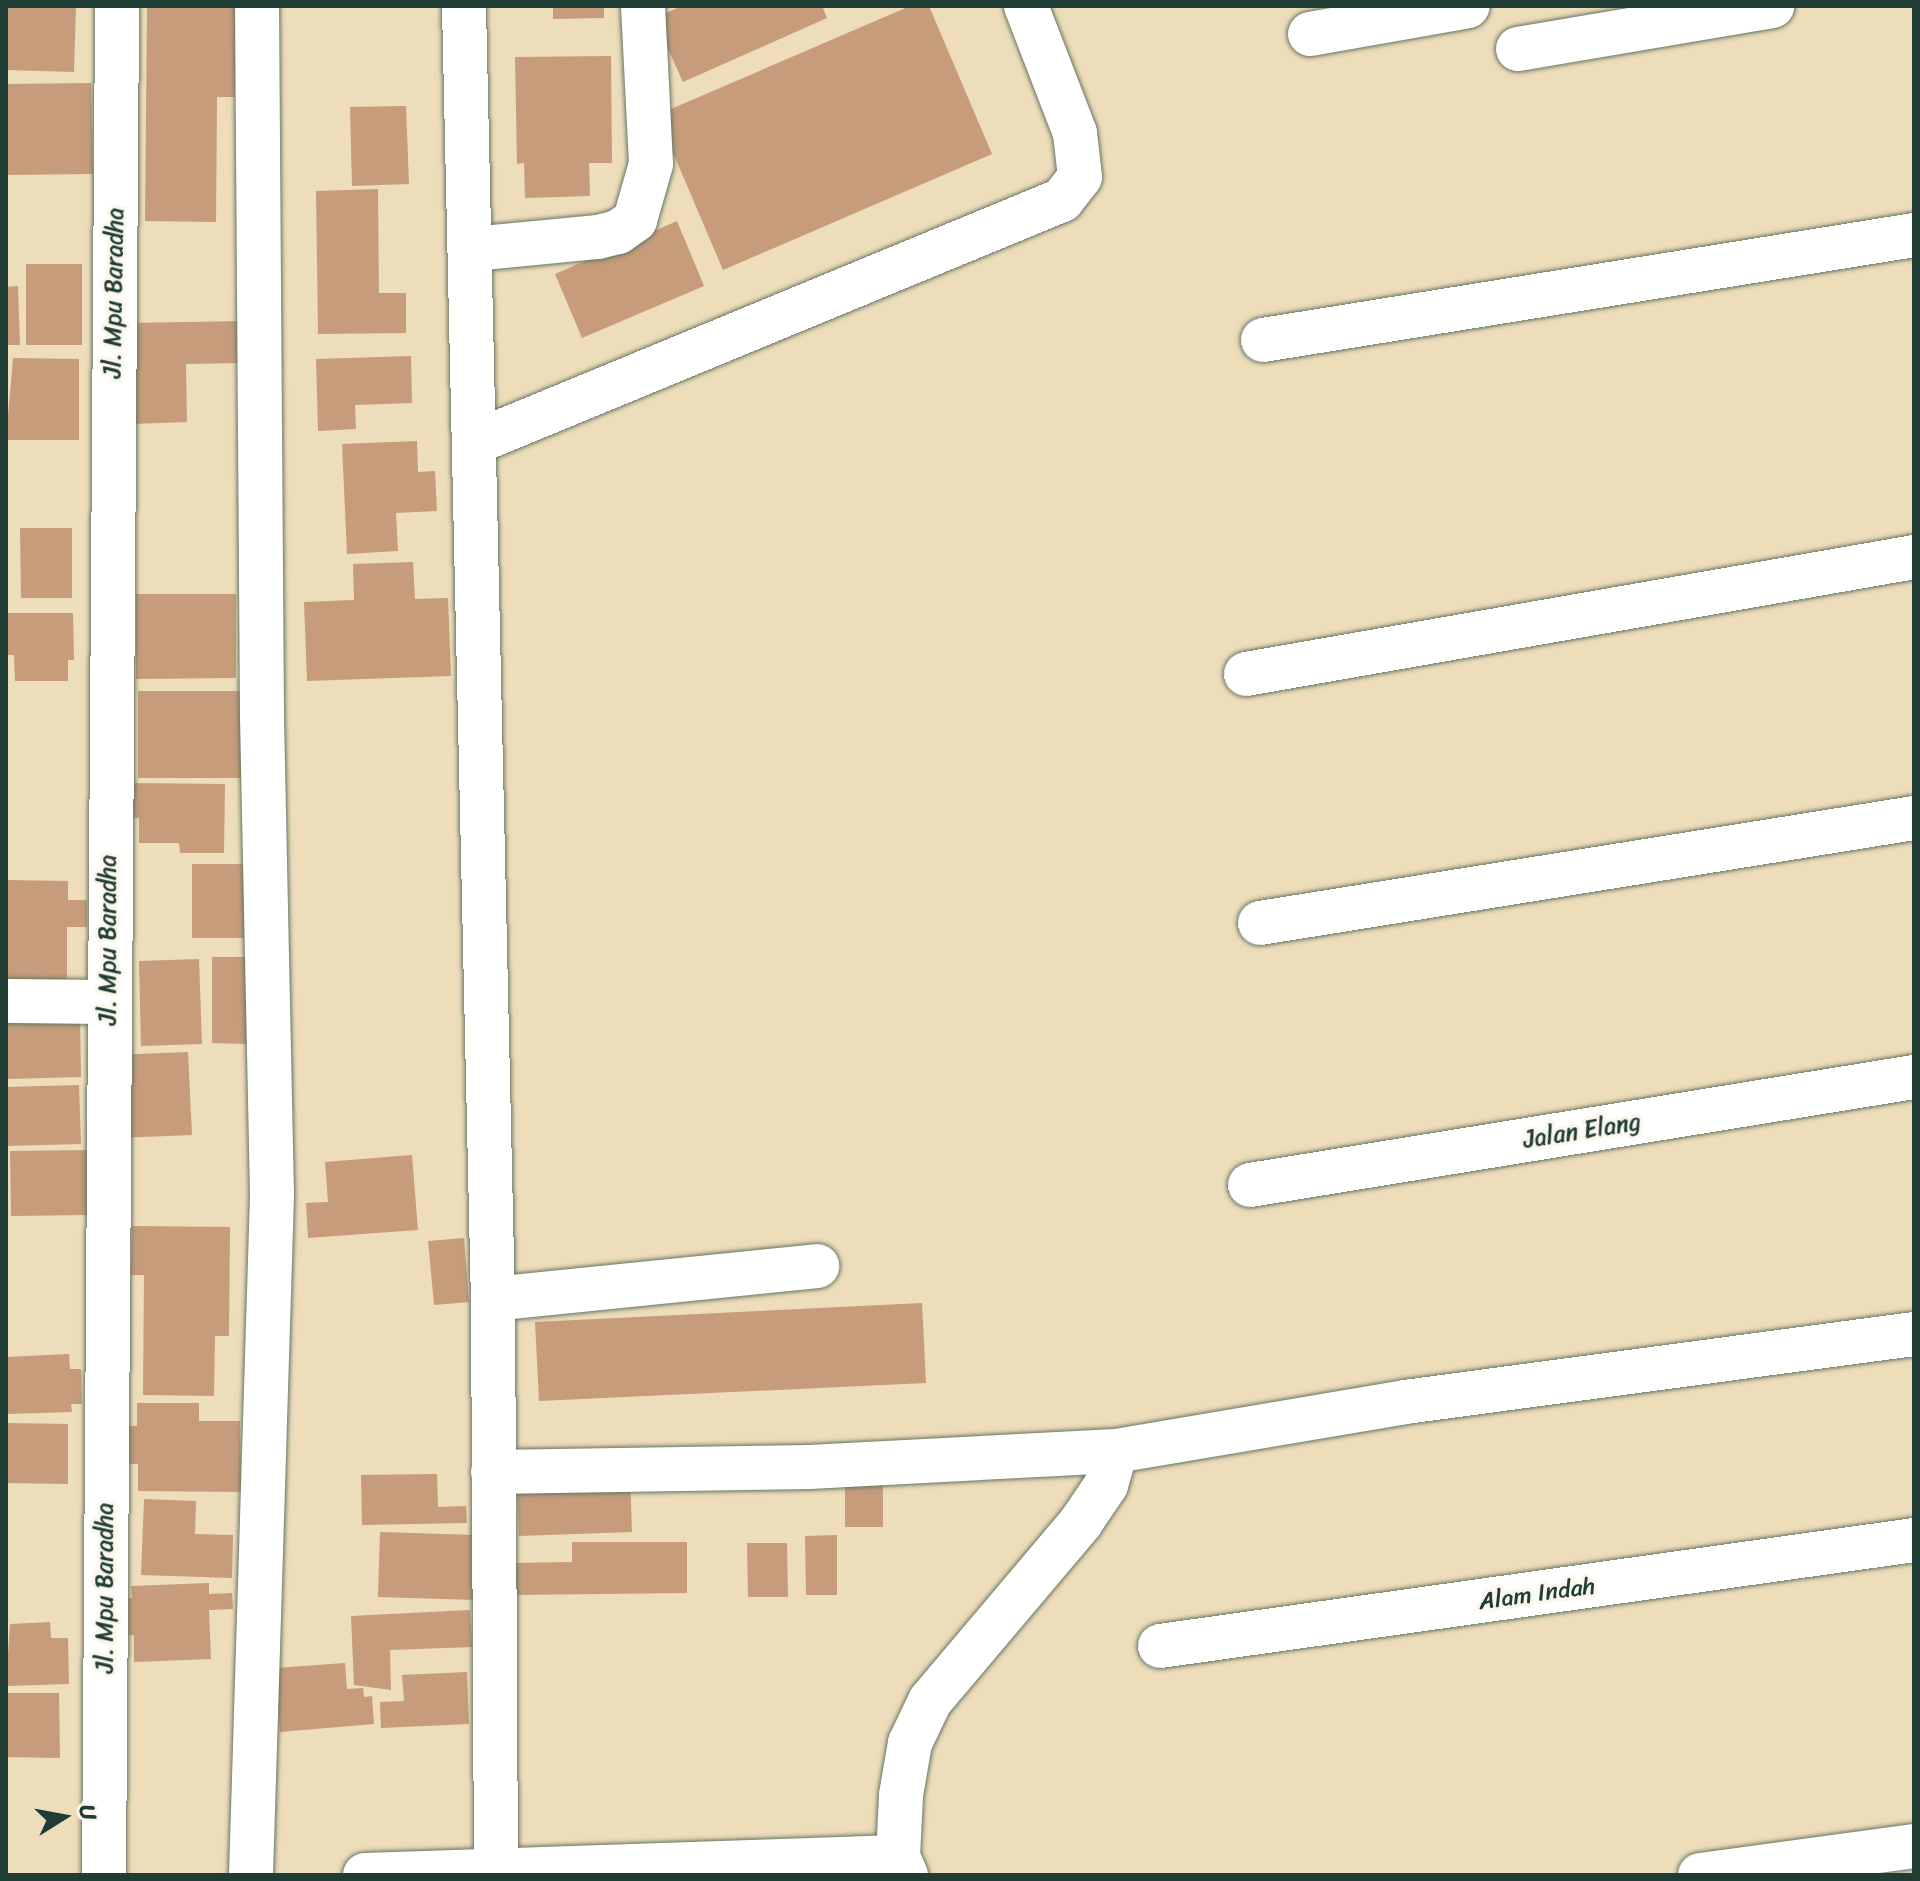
<!DOCTYPE html>
<html>
<head>
<meta charset="utf-8">
<style>
  body { margin:0 }
  #map { position:relative; width:1920px; height:1881px; overflow:hidden; background:#edddba; font-family:Sriracha,sans-serif }
  div>[style] { position:absolute }
  .building>* { inset:0; background:#c69c7b }
  .roads { filter:drop-shadow(0 0 2px #677563) drop-shadow(0 0 2px #677563) }
  .minor>* { height:44px; margin:-22px; padding:0 22px; transform-origin:22px; border-radius:22px; background:#fff }
  span { translate:-50% -50%; white-space:nowrap; text-align:center; line-height:1.15; -webkit-text-stroke:7px #fbf7ec; paint-order:stroke }
  .street-label { font-size:24px; color:#1f3d34 }
  .frame { position:absolute; inset:0; border:8px solid #1f3d34; pointer-events:none }
  .north { position:absolute; left:24px; top:1777px; width:80px; height:80px; -webkit-text-stroke:6px #fbf7ec; paint-order:stroke; rotate:79deg; font-size:22px; font-weight:700; line-height:32px; text-align:center; color:#1f3d34 }
  .north::after { content:''; display:block; margin:auto; width:28px; height:36px; background:#1f3d34; clip-path:polygon(50% 0,100% 100%,50% 72%,0 100%) }
</style>
</head>
<body>
<div id="map">
  <div class="building">
    <div style="clip-path:polygon(6px 6px,76px 6px,74px 72px,6px 70px)"></div>
    <div style="clip-path:polygon(147px 6px,236px 6px,235px 97px,217px 97px,216px 222px,145px 221px)"></div>
    <div style="clip-path:polygon(553px 6px,604px 6px,604px 18px,553px 19px)"></div>
    <div style="clip-path:polygon(682px 6px,822px 6px,827px 18px,683px 82px,654px 18px)"></div>
    <div style="clip-path:polygon(910px 6px,929px 6px,992px 154px,723px 270px,657px 115px)"></div>
    <div style="clip-path:polygon(611px 56px,612px 163px,589px 163px,590px 196px,525px 198px,524px 163px,517px 164px,515px 57px)"></div>
    <div style="clip-path:polygon(91px 83px,93px 174px,6px 175px,6px 84px)"></div>
    <div style="clip-path:polygon(406px 106px,409px 184px,352px 186px,350px 107px)"></div>
    <div style="clip-path:polygon(378px 189px,379px 293px,406px 293px,406px 333px,318px 334px,316px 191px)"></div>
    <div style="clip-path:polygon(677px 221px,704px 286px,582px 338px,555px 274px)"></div>
    <div style="clip-path:polygon(26px 264px,82px 264px,82px 345px,26px 345px)"></div>
    <div style="clip-path:polygon(18px 286px,20px 345px,6px 345px,6px 287px)"></div>
    <div style="clip-path:polygon(243px 321px,244px 363px,186px 364px,187px 422px,132px 424px,130px 323px)"></div>
    <div style="clip-path:polygon(411px 356px,412px 403px,355px 405px,356px 429px,318px 431px,316px 359px)"></div>
    <div style="clip-path:polygon(13px 358px,79px 359px,79px 440px,6px 440px)"></div>
    <div style="clip-path:polygon(417px 441px,418px 472px,435px 471px,437px 511px,396px 513px,398px 551px,347px 554px,342px 444px)"></div>
    <div style="clip-path:polygon(20px 528px,72px 528px,72px 598px,21px 598px)"></div>
    <div style="clip-path:polygon(413px 562px,415px 599px,448px 598px,451px 676px,307px 681px,304px 602px,354px 600px,353px 564px)"></div>
    <div style="clip-path:polygon(136px 594px,236px 594px,236px 678px,136px 679px)"></div>
    <div style="clip-path:polygon(6px 613px,73px 613px,74px 660px,68px 660px,68px 681px,15px 681px,14px 655px,6px 655px)"></div>
    <div style="clip-path:polygon(138px 691px,243px 691px,243px 778px,138px 778px)"></div>
    <div style="clip-path:polygon(129px 783px,225px 784px,224px 853px,180px 853px,179px 843px,139px 843px,139px 818px,128px 819px)"></div>
    <div style="clip-path:polygon(192px 864px,244px 864px,244px 938px,192px 938px)"></div>
    <div style="clip-path:polygon(6px 880px,68px 881px,68px 900px,87px 900px,87px 927px,67px 927px,67px 980px,6px 980px)"></div>
    <div style="clip-path:polygon(212px 957px,248px 957px,248px 1044px,212px 1043px)"></div>
    <div style="clip-path:polygon(199px 959px,202px 1044px,141px 1046px,139px 961px)"></div>
    <div style="clip-path:polygon(80px 1016px,81px 1077px,6px 1079px,6px 1018px)"></div>
    <div style="clip-path:polygon(188px 1052px,192px 1135px,117px 1138px,113px 1055px)"></div>
    <div style="clip-path:polygon(79px 1085px,81px 1144px,6px 1146px,6px 1087px)"></div>
    <div style="clip-path:polygon(88px 1150px,89px 1215px,11px 1216px,10px 1151px)"></div>
    <div style="clip-path:polygon(412px 1155px,418px 1230px,308px 1238px,306px 1203px,328px 1202px,325px 1162px)"></div>
    <div style="clip-path:polygon(132px 1226px,230px 1227px,229px 1336px,215px 1336px,214px 1396px,143px 1395px,144px 1275px,131px 1275px)"></div>
    <div style="clip-path:polygon(464px 1238px,469px 1302px,434px 1305px,428px 1241px)"></div>
    <div style="clip-path:polygon(922px 1303px,926px 1383px,539px 1401px,535px 1322px)"></div>
    <div style="clip-path:polygon(69px 1354px,70px 1369px,81px 1369px,82px 1404px,71px 1404px,72px 1412px,7px 1414px,6px 1357px)"></div>
    <div style="clip-path:polygon(137px 1403px,199px 1403px,199px 1421px,240px 1421px,241px 1492px,138px 1491px,138px 1464px,118px 1464px,118px 1426px,137px 1426px)"></div>
    <div style="clip-path:polygon(6px 1423px,68px 1424px,68px 1484px,6px 1483px)"></div>
    <div style="clip-path:polygon(883px 1471px,883px 1527px,845px 1527px,845px 1472px)"></div>
    <div style="clip-path:polygon(437px 1474px,438px 1507px,466px 1506px,467px 1523px,362px 1525px,361px 1475px)"></div>
    <div style="clip-path:polygon(630px 1476px,632px 1532px,519px 1536px,517px 1480px)"></div>
    <div style="clip-path:polygon(144px 1499px,196px 1501px,195px 1534px,233px 1535px,232px 1578px,141px 1575px)"></div>
    <div style="clip-path:polygon(380px 1532px,476px 1535px,475px 1600px,378px 1597px)"></div>
    <div style="clip-path:polygon(837px 1535px,837px 1595px,806px 1595px,805px 1536px)"></div>
    <div style="clip-path:polygon(572px 1542px,687px 1542px,687px 1593px,514px 1595px,514px 1563px,572px 1562px)"></div>
    <div style="clip-path:polygon(747px 1543px,787px 1543px,788px 1597px,748px 1597px)"></div>
    <div style="clip-path:polygon(209px 1583px,209px 1594px,232px 1593px,233px 1609px,209px 1610px,211px 1659px,134px 1662px,134px 1635px,118px 1636px,118px 1599px,132px 1598px,131px 1586px)"></div>
    <div style="clip-path:polygon(470px 1610px,472px 1647px,390px 1650px,391px 1690px,354px 1685px,351px 1616px)"></div>
    <div style="clip-path:polygon(50px 1622px,51px 1638px,68px 1638px,69px 1684px,6px 1686px,10px 1624px)"></div>
    <div style="clip-path:polygon(345px 1663px,347px 1689px,363px 1688px,364px 1697px,372px 1696px,374px 1724px,280px 1732px,275px 1668px)"></div>
    <div style="clip-path:polygon(467px 1672px,469px 1724px,381px 1728px,380px 1702px,404px 1701px,402px 1675px)"></div>
    <div style="clip-path:polygon(6px 1693px,59px 1693px,60px 1758px,6px 1757px)"></div>
  </div>
  <div class="roads">
    <div class="minor">
      <div style="left:464px;top:6px;width:1293px;rotate:88.72deg"></div>
      <div style="left:493px;top:1299px;width:576px;rotate:89.7deg"></div>
      <div style="left:1310px;top:34px;width:160px;rotate:-10deg"></div>
      <div style="left:1518px;top:49px;width:258px;rotate:-9.6deg"></div>
      <div style="left:473px;top:249px;width:126px;rotate:-5.5deg"></div>
      <div style="left:598px;top:237px;width:21px;rotate:-14deg"></div>
      <div style="left:618px;top:232px;width:21px;rotate:-35deg"></div>
      <div style="left:635px;top:220px;width:58px;rotate:-74.1deg"></div>
      <div style="left:651px;top:164px;width:158px;rotate:-92.9deg"></div>
      <div style="left:1263px;top:340px;width:659px;rotate:-9.16deg"></div>
      <div style="left:476px;top:442px;width:634px;rotate:-22.44deg"></div>
      <div style="left:1062px;top:200px;width:29px;rotate:-52deg"></div>
      <div style="left:1080px;top:177px;width:44px;rotate:-96.5deg"></div>
      <div style="left:1075px;top:133px;width:136px;rotate:-111.1deg"></div>
      <div style="left:1246px;top:674px;width:678px;rotate:-9.93deg"></div>
      <div style="left:1260px;top:923px;width:662px;rotate:-9.12deg"></div>
      <div style="left:6px;top:1001px;width:101px;rotate:0.6deg"></div>
      <div style="left:1250px;top:1185px;width:673px;rotate:-9.24deg"></div>
      <div style="left:493px;top:1299px;width:326px;rotate:-5.8deg"></div>
      <div style="left:493px;top:1472px;width:316px;rotate:-0.9deg"></div>
      <div style="left:809px;top:1467px;width:307px;rotate:-3deg"></div>
      <div style="left:1116px;top:1451px;width:293px;rotate:-9.6deg"></div>
      <div style="left:1405px;top:1402px;width:514px;rotate:-7.61deg"></div>
      <div style="left:1160px;top:1646px;width:761px;rotate:-8deg"></div>
      <div style="left:104px;top:1875px;width:1869px;rotate:-89.6deg"></div>
      <div style="left:251px;top:1875px;width:680px;rotate:-88.23deg"></div>
      <div style="left:272px;top:1195px;width:478px;rotate:-91.2deg"></div>
      <div style="left:262px;top:717px;width:711px;rotate:-90.4deg"></div>
      <div style="left:365px;top:1875px;width:533px;rotate:-1.93deg"></div>
      <div style="left:906px;top:1875px;width:20px;rotate:-114deg"></div>
      <div style="left:898px;top:1857px;width:62px;rotate:-87.2deg"></div>
      <div style="left:901px;top:1795px;width:53px;rotate:-80.2deg"></div>
      <div style="left:910px;top:1743px;width:47px;rotate:-64.5deg"></div>
      <div style="left:930px;top:1701px;width:234px;rotate:-49.8deg"></div>
      <div style="left:1081px;top:1522px;width:45px;rotate:-56deg"></div>
      <div style="left:1106px;top:1485px;width:35px;rotate:-74deg"></div>
      <div style="left:1700px;top:1875px;width:216px;rotate:-7.7deg"></div>
    </div>
  </div>
  <div class="street-label">
    <span style="left:114px;top:293px;rotate:-89deg">Jl. Mpu Baradha</span>
    <span style="left:108px;top:940px;rotate:-90deg">Jl. Mpu Baradha</span>
    <span style="left:1582px;top:1131px;rotate:-9deg">Jalan Elang</span>
    <span style="left:105px;top:1588px;rotate:-90deg">Jl. Mpu Baradha</span>
    <span style="left:1537px;top:1594px;rotate:-8deg">Alam Indah</span>
  </div>
  <div class="frame"></div>
  <div class="north">U</div>
</div>
</body>
</html>
